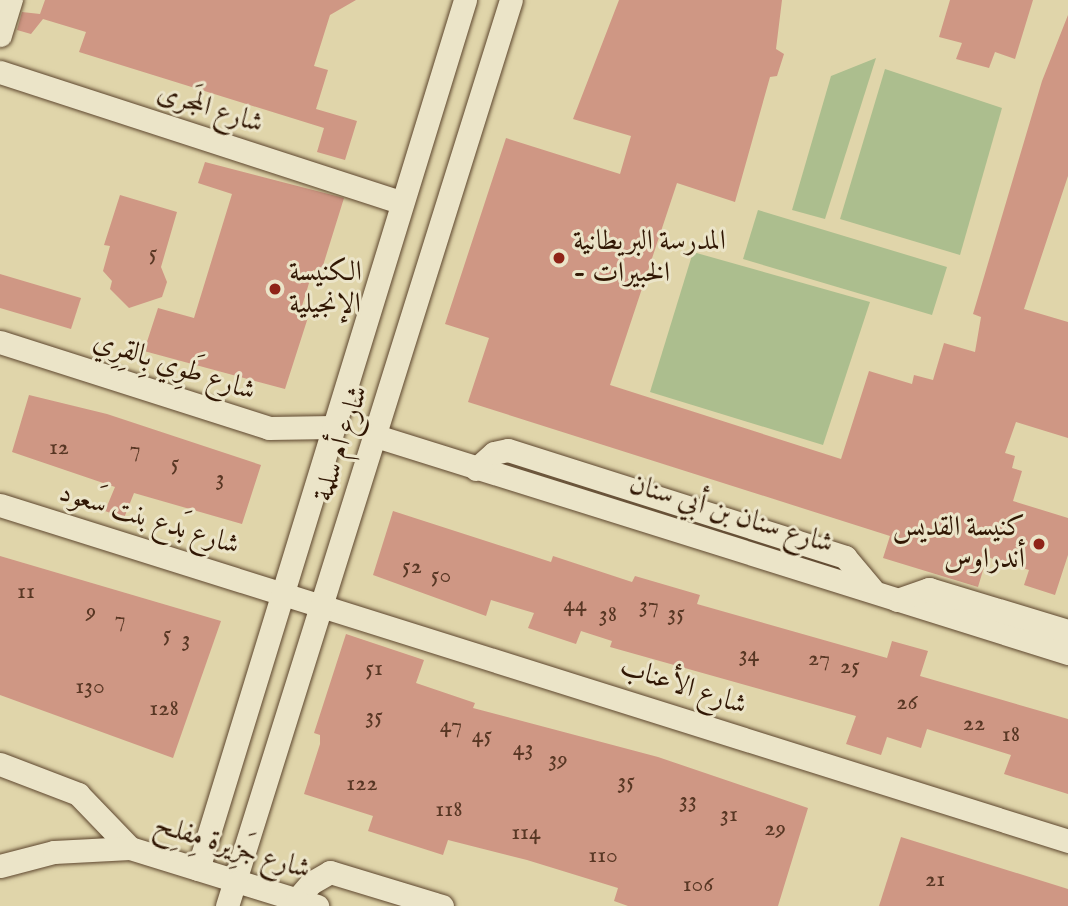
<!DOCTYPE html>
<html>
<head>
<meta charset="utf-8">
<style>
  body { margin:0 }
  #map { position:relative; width:1068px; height:906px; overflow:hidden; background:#e0d5aa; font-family:"IM FELL English",Amiri,serif }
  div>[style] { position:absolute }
  .green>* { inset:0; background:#acbe8e }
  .building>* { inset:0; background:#cf9784 }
  .roads { filter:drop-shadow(0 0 2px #5d462e) drop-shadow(0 0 2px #5d462e) }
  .minor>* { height:23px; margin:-11.5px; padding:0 11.5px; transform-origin:11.5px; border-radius:11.5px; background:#ebe4c8 }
  .dots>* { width:19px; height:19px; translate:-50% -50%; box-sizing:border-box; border:4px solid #ebe4c8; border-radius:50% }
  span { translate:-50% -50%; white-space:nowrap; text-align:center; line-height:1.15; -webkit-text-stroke:6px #ebe4c8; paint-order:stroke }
  .number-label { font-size:24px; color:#583724 }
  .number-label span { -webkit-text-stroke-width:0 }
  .street-label { font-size:28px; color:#311704 }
  .poi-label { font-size:28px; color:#311704 }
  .left { translate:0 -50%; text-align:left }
  .right { translate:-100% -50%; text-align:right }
</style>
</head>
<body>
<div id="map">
  <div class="green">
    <div style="clip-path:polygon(876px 58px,825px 219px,792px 210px,831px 76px)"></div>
    <div style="clip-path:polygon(885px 69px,1002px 108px,960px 255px,840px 219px)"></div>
    <div style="clip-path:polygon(758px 210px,947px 267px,932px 315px,743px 259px)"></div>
    <div style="clip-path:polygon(693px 252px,870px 302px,823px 445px,650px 392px)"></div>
  </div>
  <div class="building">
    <div style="clip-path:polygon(45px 0,356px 0,330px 15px,314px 66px,328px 70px,316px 109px,357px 121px,345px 160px,317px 152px,324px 128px,79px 52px,86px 32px,43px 19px,31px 34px,17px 30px,22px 12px,40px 14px)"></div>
    <div style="clip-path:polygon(619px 0,782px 0,776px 49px,784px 54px,777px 76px,770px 77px,735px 202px,677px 183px,610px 385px,841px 459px,869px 371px,912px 384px,914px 375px,933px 380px,944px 343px,975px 352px,981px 317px,973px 314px,1042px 81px,1068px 15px,1068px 176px,1024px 309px,1068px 322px,1068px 438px,1016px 422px,1005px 453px,1015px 456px,1012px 468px,1022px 471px,1013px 501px,1068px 518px,1068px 555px,1055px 595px,1024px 585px,1029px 570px,987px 557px,978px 587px,883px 558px,890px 536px,468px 402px,489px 338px,445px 324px,506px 138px,620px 174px,631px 136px,573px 119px)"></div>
    <div style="clip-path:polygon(950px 0,1033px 0,1015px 59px,995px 52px,989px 68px,956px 59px,962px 43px,939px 37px)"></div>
    <div style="clip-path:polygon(205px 162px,344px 198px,321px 272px,313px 270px,302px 306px,311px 308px,285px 389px,144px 351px,158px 308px,194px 318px,232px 194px,198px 183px)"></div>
    <div style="clip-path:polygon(120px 195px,177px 212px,161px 267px,167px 282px,162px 297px,129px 308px,110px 289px,112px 281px,103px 271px,110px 246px,104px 245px)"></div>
    <div style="clip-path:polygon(0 274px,81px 298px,71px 329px,0 308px)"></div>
    <div style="clip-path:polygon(29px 395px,107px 414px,261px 465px,242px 524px,134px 493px,124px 518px,105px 511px,115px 487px,12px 452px)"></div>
    <div style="clip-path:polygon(393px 511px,551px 562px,553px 556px,632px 582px,635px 576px,700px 595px,697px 604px,887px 658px,892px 641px,928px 651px,920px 676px,1068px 719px,1068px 794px,1004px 774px,1011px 755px,927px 729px,921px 748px,887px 737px,881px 755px,846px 744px,856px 716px,610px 647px,612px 641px,581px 631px,576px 644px,528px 628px,534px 613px,491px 600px,486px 616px,373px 575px)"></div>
    <div style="clip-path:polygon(0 556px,221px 621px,173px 758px,0 695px)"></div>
    <div style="clip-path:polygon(346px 634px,424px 660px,416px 683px,475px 703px,473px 708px,658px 757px,808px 808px,778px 906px,628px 906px,614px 901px,618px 888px,527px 860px,448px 840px,443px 855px,368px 831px,373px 816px,304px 794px,320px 744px,320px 735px,314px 733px)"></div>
    <div style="clip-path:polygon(901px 837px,1068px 889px,1068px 906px,879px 906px)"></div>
  </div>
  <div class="roads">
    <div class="minor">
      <div style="left:0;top:35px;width:37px;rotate:-73deg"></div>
      <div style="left:0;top:72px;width:422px;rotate:18deg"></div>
      <div style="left:0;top:342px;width:282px;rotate:17.7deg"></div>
      <div style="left:269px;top:428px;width:64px;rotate:-0.9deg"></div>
      <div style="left:376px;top:436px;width:725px;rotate:17.41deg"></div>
      <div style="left:476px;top:469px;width:24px;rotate:-42deg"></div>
      <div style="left:494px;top:453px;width:14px;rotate:-12deg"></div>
      <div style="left:508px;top:450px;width:354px;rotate:17.6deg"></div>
      <div style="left:845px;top:557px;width:42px;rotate:49.8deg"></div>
      <div style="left:0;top:505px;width:1120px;rotate:17.46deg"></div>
      <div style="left:897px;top:600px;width:34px;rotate:-19deg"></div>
      <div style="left:929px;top:589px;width:145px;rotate:16.8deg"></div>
      <div style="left:0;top:764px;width:84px;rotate:21deg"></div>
      <div style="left:78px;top:794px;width:75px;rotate:46.1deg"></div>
      <div style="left:0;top:866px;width:56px;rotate:-14.5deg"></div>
      <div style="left:54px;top:852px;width:76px;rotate:-3deg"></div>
      <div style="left:130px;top:848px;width:196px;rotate:17.2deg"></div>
      <div style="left:198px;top:869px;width:909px;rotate:-72.92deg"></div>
      <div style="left:227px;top:906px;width:949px;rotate:-72.6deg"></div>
      <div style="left:299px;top:906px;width:7px;rotate:-106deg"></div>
      <div style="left:297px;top:899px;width:21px;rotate:-49deg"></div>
      <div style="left:311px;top:883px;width:22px;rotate:-30deg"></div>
      <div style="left:330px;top:872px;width:117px;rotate:16.9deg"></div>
    </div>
  </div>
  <div class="dots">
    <div style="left:559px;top:258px;background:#8f2418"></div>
    <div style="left:275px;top:289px;background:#8f2418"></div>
    <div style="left:1039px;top:544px;background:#8f2418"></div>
  </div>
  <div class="number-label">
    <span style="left:153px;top:254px">5</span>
    <span style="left:59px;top:448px">12</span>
    <span style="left:135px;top:450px">7</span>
    <span style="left:175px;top:464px">5</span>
    <span style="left:220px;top:479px">3</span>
    <span style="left:412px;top:567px">52</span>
    <span style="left:441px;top:576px">50</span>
    <span style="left:26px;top:592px">11</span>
    <span style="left:575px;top:605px">44</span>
    <span style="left:649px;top:606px">37</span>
    <span style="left:91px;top:612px">9</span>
    <span style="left:676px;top:614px">35</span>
    <span style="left:608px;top:615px">38</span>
    <span style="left:120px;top:620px">7</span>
    <span style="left:167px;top:635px">5</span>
    <span style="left:186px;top:640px">3</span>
    <span style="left:749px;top:655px">34</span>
    <span style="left:819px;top:659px">27</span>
    <span style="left:850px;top:667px">25</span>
    <span style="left:374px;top:669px">51</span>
    <span style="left:90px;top:687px">130</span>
    <span style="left:907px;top:703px">26</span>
    <span style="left:164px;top:709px">128</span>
    <span style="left:374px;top:717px">35</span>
    <span style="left:974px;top:724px">22</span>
    <span style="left:451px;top:726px">47</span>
    <span style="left:1011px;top:735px">18</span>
    <span style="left:482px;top:736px">45</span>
    <span style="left:523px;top:749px">43</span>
    <span style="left:558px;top:760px">39</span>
    <span style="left:626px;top:782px">35</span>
    <span style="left:362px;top:784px">122</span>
    <span style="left:688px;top:801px">33</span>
    <span style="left:449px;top:810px">118</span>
    <span style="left:729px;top:815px">31</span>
    <span style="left:775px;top:829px">29</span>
    <span style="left:526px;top:833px">114</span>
    <span style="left:603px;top:856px">110</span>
    <span style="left:935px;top:880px">21</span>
    <span style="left:698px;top:885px">106</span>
  </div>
  <div class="street-label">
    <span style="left:210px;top:109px;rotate:18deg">شارع المَجرى</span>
    <span style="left:174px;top:367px;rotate:18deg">شارع طَوِي بِالقِرِي</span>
    <span style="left:342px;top:444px;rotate:-72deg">شارع أم سلمة</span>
    <span style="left:731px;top:515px;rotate:17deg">شارع سنان بن أبي سنان</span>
    <span style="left:149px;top:520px;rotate:17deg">شارع بَدع بنت سَعود</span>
    <span style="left:683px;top:687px;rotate:18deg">شارع الأعناب</span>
    <span style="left:232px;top:848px;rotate:17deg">شارع جَزِيرة مِفلِح</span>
  </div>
  <div class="poi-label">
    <span class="left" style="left:573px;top:258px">المدرسة البريطانية<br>- الخبيرات</span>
    <span class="left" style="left:289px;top:289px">الكنيسة<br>الإنجيلية</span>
    <span class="right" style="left:1025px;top:544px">كنيسة القديس<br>أندراوس</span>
  </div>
</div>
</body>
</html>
